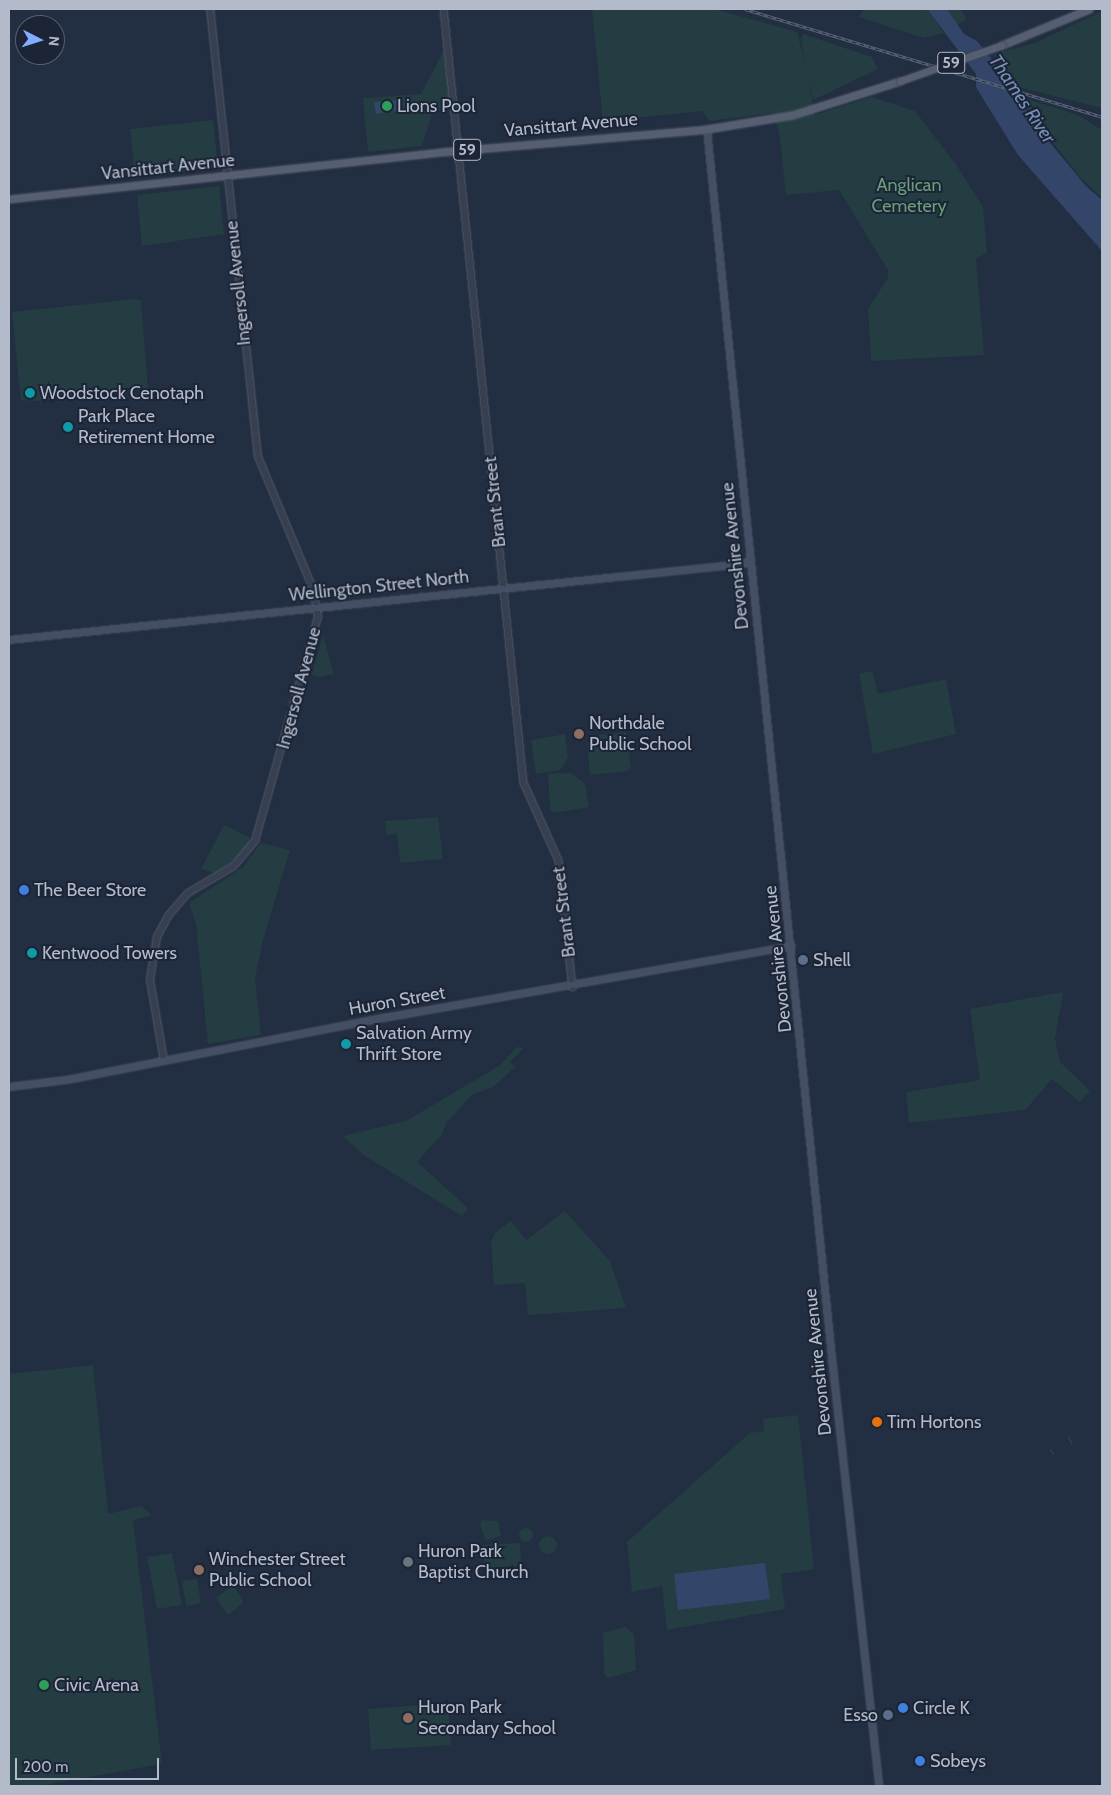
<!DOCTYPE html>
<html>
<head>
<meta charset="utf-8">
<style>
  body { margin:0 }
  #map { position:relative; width:1111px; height:1795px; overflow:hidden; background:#222e41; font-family:Cabin,sans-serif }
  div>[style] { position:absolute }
  .green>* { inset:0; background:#243d42 }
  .round { border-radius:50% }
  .water>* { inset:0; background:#334568 }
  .stream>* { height:1px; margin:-0.5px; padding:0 0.5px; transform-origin:0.5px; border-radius:0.5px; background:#334568 }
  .roads { filter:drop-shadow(0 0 1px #525b6b) drop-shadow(0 0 1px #525b6b) }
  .tertiary>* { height:5.5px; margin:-2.75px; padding:0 2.75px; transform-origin:2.75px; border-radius:2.75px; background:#374051 }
  .secondary>* { height:6px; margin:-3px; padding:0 3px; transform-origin:3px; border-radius:3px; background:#444e64 }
  .primary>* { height:7px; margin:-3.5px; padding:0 3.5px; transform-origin:3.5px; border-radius:3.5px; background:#555f71 }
  .rail>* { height:3px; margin-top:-1.5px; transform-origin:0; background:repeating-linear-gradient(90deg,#1c2536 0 4px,#586378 0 8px); box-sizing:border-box; border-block:1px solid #586378 }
  .bridges { filter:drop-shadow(0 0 1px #40495a) drop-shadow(0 0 1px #40495a) }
  .primary-bridge>* { height:7px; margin:-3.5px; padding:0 3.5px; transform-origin:3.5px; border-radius:3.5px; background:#555f71 }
  .dots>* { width:14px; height:14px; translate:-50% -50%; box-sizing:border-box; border:2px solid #1c2536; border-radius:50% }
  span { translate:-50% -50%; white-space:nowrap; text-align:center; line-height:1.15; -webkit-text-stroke:4px #1c2536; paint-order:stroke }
  .shield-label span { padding:1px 4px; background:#1c2536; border:1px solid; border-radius:4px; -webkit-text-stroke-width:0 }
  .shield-label { font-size:16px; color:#b3bbcb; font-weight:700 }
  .poi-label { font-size:18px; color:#b3bbcb }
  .left { translate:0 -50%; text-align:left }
  .right { translate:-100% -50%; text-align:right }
  .street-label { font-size:18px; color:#b3bbcb }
  .park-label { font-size:18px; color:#689f78 }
  .water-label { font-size:19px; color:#788eb6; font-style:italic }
  .frame { position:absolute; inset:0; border:10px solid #b3bbcb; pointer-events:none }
  .north { position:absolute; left:15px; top:15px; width:50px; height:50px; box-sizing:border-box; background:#1c2536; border:1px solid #586172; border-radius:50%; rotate:95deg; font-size:14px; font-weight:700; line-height:20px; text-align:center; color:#b3bbcb }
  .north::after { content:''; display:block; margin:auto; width:18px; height:22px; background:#84acff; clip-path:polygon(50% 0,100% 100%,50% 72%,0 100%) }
  .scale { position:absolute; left:15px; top:1758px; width:144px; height:22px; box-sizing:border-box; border:2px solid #b3bbcb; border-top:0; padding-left:6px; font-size:15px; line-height:18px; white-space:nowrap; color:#b3bbcb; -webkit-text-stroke:4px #1c2536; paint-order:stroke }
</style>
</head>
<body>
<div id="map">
  <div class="green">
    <div style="clip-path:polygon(592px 9px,714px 9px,797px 32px,805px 63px,801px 39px,803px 34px,872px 57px,878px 69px,813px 100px,808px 79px,815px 115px,872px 97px,915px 111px,957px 166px,983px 207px,987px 252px,976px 259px,984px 355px,871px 361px,868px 309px,888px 278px,888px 270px,839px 190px,786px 195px,779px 131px,772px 113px,710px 121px,702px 111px,603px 121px)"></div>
    <div style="clip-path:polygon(864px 9px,927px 9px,944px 33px,924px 38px,859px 17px)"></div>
    <div style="clip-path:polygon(947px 9px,961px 9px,966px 20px,957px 25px)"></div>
    <div style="clip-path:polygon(1102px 11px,1102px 108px,1018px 87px,994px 54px,1035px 43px)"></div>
    <div style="clip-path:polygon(444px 50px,451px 105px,432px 114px,422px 146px,368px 152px,363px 98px,421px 94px)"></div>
    <div style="clip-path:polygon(1017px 96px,1078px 115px,1102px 130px,1102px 198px,1079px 176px)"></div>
    <div style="clip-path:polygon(213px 120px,218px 167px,135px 176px,130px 129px)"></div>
    <div style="clip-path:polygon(219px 186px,224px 234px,142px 246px,137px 195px)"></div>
    <div style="clip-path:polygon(136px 299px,141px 301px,148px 389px,38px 401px,21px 400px,12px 312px)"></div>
    <div style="clip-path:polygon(323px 635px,334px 674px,318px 677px,312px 674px)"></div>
    <div style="clip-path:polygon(872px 671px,878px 694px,946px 679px,956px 734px,873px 754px,859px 674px)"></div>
    <div style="clip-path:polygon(626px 732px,631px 768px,627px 771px,590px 775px,587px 743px,599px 735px)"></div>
    <div style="clip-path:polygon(565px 734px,568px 757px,560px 770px,536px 774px,531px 740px)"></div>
    <div style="clip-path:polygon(571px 773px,585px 784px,589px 807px,554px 813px,550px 809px,548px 774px)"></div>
    <div style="clip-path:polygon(438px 817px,443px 859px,400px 863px,397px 834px,386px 835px,385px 821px)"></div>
    <div style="clip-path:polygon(224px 825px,249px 837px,250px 843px,238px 857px,215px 873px,201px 869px)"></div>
    <div style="clip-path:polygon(261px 843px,290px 850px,263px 940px,255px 979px,261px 1035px,208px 1044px,196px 924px,189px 903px,243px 867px)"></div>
    <div style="clip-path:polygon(1063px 992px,1055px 1039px,1060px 1062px,1090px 1091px,1080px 1102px,1052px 1079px,1025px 1110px,909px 1123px,906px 1092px,980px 1080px,970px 1009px)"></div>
    <div style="clip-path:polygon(517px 1047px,524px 1048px,510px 1062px,515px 1067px,493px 1087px,473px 1094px,447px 1122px,442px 1134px,417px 1162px,468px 1208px,462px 1216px,362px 1154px,343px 1136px,406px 1121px,499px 1066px)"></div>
    <div style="clip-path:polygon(565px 1211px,610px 1261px,626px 1308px,528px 1315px,525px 1283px,494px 1285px,491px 1242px,495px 1233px,511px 1221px,526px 1240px)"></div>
    <div style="clip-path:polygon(93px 1365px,108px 1514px,141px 1506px,152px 1515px,133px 1520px,162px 1764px,38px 1786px,9px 1786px,9px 1374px)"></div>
    <div style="clip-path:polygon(798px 1415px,814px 1569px,781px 1574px,785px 1609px,667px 1630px,662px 1586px,632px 1592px,627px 1542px,750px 1433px,764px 1431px,763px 1419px)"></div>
    <div style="clip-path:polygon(482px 1520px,498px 1521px,501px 1536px,486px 1541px,480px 1524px)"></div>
    <div class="round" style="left:519px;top:1528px;width:14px;height:14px"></div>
    <div class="round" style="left:539px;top:1536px;width:18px;height:18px"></div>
    <div style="clip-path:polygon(520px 1543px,521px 1566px,485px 1568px,483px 1545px)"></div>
    <div style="clip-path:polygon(172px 1553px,182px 1605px,157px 1609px,147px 1557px)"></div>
    <div style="clip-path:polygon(197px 1579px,201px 1603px,186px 1606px,182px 1581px)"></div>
    <div style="clip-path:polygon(233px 1585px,243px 1600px,242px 1604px,228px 1615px,216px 1598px)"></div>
    <div style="clip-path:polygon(625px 1627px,634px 1634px,636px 1670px,608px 1678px,604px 1674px,603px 1633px)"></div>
    <div style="clip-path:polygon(448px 1703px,451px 1745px,371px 1750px,368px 1709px)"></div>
  </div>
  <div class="water">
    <div style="clip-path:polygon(927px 9px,947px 9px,964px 34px,977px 41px,1010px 82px,1036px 126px,1086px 186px,1102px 200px,1102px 251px,1018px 155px,982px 97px,976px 87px,976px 74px)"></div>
    <div style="clip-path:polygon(399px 100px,400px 110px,376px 114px,374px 102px)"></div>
    <div style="clip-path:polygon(765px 1563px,770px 1599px,678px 1610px,674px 1574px)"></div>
  </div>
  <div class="stream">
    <div style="left:1068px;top:1436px;width:8px;rotate:67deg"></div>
    <div style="left:1050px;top:1449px;width:6px;rotate:59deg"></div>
  </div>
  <div class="roads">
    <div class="tertiary">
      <div style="left:444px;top:9px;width:778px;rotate:84.1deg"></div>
      <div style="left:524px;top:783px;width:85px;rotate:65.8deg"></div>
      <div style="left:559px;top:861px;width:127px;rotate:83.7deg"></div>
      <div style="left:164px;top:1061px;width:82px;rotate:-99.8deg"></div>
      <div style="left:150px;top:980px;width:44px;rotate:-80.8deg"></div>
      <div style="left:157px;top:937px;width:24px;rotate:-62deg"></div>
      <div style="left:168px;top:916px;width:30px;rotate:-49deg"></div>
      <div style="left:188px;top:893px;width:53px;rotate:-30.4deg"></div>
      <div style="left:234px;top:866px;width:33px;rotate:-50deg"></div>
      <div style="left:255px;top:841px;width:233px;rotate:-74.3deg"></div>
      <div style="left:318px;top:617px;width:28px;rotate:-100deg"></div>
      <div style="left:313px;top:589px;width:143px;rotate:-112.6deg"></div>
      <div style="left:258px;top:457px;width:451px;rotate:-96.1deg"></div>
    </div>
    <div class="secondary">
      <div style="left:707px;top:129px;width:1244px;rotate:84.19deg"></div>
      <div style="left:833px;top:1367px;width:422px;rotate:83.7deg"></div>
      <div style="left:9px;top:640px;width:612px;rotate:-5.91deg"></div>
      <div style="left:618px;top:577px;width:126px;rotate:-5.9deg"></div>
      <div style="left:743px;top:564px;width:9px;rotate:-27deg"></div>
      <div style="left:9px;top:1087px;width:58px;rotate:-6.9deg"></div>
      <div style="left:67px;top:1080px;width:323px;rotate:-11.1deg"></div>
      <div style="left:384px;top:1018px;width:414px;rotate:-10deg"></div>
    </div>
    <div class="primary">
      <div style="left:1002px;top:45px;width:94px;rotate:-22.5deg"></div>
      <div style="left:9px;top:199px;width:435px;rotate:-6.2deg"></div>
      <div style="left:441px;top:152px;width:267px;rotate:-4.9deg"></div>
      <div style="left:707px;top:129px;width:86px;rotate:-9.4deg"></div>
      <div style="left:792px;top:115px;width:113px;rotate:-17.5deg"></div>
    </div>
  </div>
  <div class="rail">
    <div style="left:745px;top:9px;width:373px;rotate:16.8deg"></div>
  </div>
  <div class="bridges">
    <div class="primary-bridge">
      <div style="left:900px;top:81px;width:108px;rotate:-19.4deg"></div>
    </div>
  </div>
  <div class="dots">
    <div style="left:387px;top:106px;background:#2e9e5b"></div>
    <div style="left:30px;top:393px;background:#0f9aa8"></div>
    <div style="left:68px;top:427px;background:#0f9aa8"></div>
    <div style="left:579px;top:734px;background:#8d6e63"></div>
    <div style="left:24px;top:890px;background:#3f7fe0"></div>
    <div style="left:32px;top:953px;background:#0f9aa8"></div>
    <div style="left:803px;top:960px;background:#5c6f8a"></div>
    <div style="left:346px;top:1044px;background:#0f9aa8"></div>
    <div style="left:877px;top:1422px;background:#e8710a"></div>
    <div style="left:408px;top:1562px;background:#6b7280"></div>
    <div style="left:199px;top:1570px;background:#8d6e63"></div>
    <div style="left:44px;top:1685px;background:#2e9e5b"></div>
    <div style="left:903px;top:1708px;background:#3f7fe0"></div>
    <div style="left:888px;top:1715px;background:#5c6f8a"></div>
    <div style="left:408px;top:1718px;background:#8d6e63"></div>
    <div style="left:920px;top:1761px;background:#3f7fe0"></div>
  </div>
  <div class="shield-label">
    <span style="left:951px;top:63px">59</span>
    <span style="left:467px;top:150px">59</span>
  </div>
  <div class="poi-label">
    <span class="left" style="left:397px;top:106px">Lions Pool</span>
    <span class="left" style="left:40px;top:393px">Woodstock Cenotaph</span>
    <span class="left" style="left:78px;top:427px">Park Place<br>Retirement Home</span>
    <span class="left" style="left:589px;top:734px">Northdale<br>Public School</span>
    <span class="left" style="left:34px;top:890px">The Beer Store</span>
    <span class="left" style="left:42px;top:953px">Kentwood Towers</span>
    <span class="left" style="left:813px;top:960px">Shell</span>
    <span class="left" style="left:356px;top:1044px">Salvation Army<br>Thrift Store</span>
    <span class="left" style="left:887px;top:1422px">Tim Hortons</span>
    <span class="left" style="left:418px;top:1562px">Huron Park<br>Baptist Church</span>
    <span class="left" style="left:209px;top:1570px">Winchester Street<br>Public School</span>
    <span class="left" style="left:54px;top:1685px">Civic Arena</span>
    <span class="left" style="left:418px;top:1718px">Huron Park<br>Secondary School</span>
    <span class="left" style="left:913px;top:1708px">Circle K</span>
    <span class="right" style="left:878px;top:1715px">Esso</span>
    <span class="left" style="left:930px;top:1761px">Sobeys</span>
  </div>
  <div class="street-label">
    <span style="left:571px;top:125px;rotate:-5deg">Vansittart Avenue</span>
    <span style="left:168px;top:167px;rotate:-6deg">Vansittart Avenue</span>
    <span style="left:238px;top:283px;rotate:-96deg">Ingersoll Avenue</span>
    <span style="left:495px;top:502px;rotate:-96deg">Brant Street</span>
    <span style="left:735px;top:556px;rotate:-96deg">Devonshire Avenue</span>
    <span style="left:379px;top:586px;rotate:-6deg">Wellington Street North</span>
    <span style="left:299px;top:688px;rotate:-75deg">Ingersoll Avenue</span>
    <span style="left:564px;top:912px;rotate:-97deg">Brant Street</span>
    <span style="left:778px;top:959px;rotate:-96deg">Devonshire Avenue</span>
    <span style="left:397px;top:1001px;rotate:-10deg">Huron Street</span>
    <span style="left:818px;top:1362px;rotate:-96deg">Devonshire Avenue</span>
  </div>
  <div class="park-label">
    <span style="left:909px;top:196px">Anglican<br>Cemetery</span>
  </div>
  <div class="water-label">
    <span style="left:1022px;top:99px;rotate:56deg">Thames River</span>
  </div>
  <div class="frame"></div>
  <div class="north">N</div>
  <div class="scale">200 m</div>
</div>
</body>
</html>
